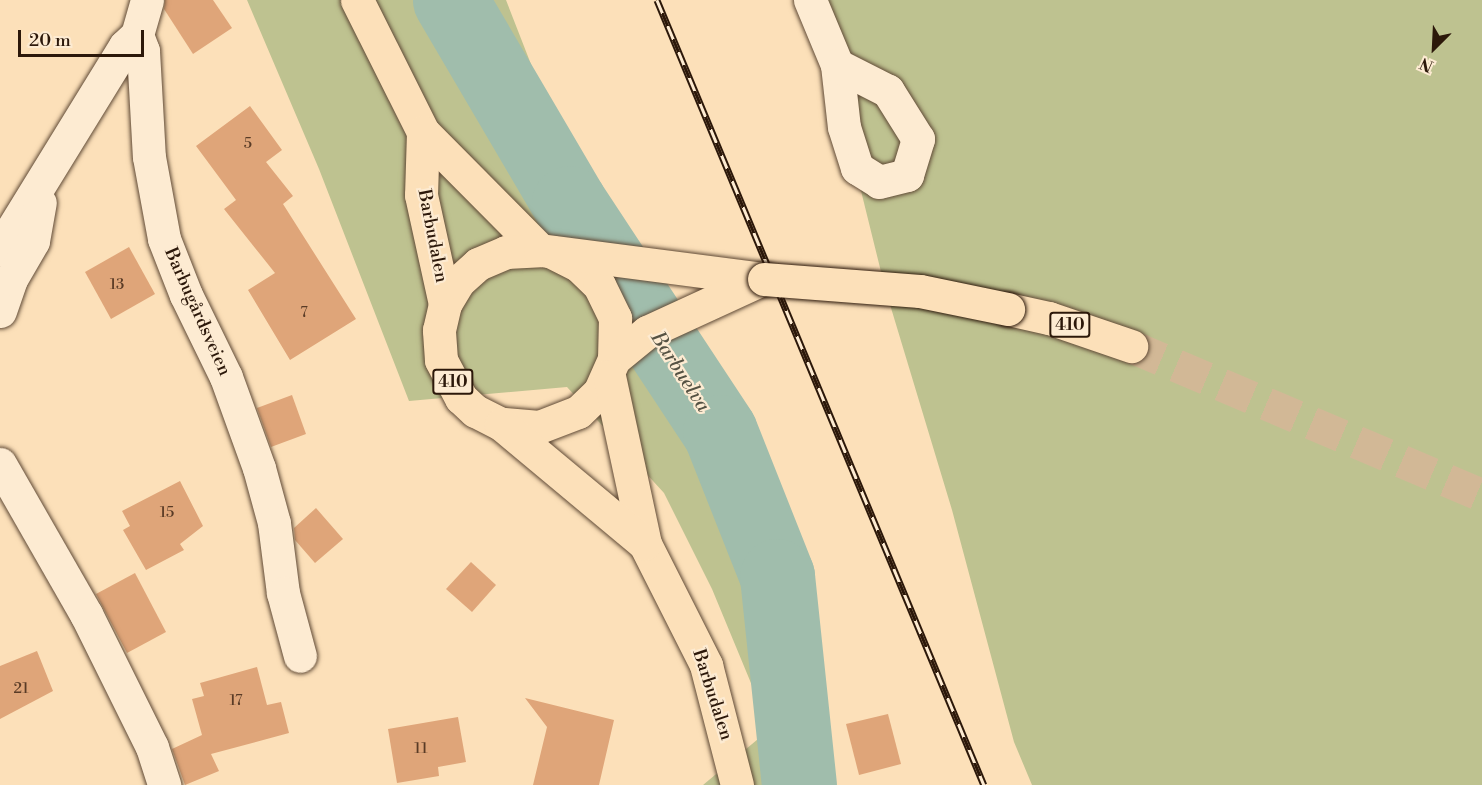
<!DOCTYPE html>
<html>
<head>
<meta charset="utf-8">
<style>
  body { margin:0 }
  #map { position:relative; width:1482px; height:785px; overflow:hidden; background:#fce0b9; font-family:"Libre Bodoni",serif }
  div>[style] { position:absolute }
  .green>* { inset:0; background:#bec290 }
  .river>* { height:75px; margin:-37.5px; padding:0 37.5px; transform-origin:37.5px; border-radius:37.5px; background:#a0bdac }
  .building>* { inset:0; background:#dfa579 }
  .primary-tunnel>* { height:33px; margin-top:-16.5px; transform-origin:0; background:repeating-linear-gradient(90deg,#d2b896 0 33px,transparent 0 49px) }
  .roads { filter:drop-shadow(0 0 2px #604a36) drop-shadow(0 0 2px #604a36) }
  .street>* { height:33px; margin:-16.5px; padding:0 16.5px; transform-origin:16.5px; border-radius:16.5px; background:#fdebd2 }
  .primary>* { height:33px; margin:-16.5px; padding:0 16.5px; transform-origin:16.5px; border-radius:16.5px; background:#fce0b9 }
  .rail>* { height:7px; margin-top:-3.5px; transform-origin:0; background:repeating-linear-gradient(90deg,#fdebd2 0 14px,#2c180a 0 28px); box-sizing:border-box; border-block:2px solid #2c180a }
  .bridges { filter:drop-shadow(0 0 2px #2c180a) drop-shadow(0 0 2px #2c180a) }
  .primary-bridge>* { height:33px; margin:-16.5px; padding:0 16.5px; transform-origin:16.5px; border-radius:16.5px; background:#fce0b9 }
  span { translate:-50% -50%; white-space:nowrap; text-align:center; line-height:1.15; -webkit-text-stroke:4.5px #fdebd2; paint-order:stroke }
  .number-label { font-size:15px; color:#593b26 }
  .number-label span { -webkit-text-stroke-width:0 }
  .shield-label span { padding:2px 4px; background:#fdebd2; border:2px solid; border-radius:4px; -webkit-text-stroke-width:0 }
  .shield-label { font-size:16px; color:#2c180a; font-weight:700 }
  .street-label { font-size:18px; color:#2c180a }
  .water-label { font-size:20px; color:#555243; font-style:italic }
  .north { position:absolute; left:1404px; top:18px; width:60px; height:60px; -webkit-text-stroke:4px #fdebd2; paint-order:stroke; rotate:204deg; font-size:16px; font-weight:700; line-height:24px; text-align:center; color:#2c180a }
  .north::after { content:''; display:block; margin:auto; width:21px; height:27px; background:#2c180a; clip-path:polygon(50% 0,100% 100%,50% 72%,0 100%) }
  .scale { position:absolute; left:18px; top:30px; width:126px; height:27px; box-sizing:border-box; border:3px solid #2c180a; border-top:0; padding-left:8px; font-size:18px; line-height:21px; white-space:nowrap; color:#2c180a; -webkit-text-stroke:4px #fdebd2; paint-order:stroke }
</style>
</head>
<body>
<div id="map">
  <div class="green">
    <div style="clip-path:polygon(247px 0,506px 0,582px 195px,724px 402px,803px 629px,818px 785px,703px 785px,770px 729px,712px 589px,664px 493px,567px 387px,409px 401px,319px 169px)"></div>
    <div style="clip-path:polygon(809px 0,1482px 0,1482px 785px,1032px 785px,1014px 742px,952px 510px,885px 288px,826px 49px)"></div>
  </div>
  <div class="river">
    <div style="left:450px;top:0;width:235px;rotate:59.6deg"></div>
    <div style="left:569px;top:203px;width:274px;rotate:56.6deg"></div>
    <div style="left:720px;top:432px;width:155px;rotate:68.4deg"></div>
    <div style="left:777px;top:576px;width:210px;rotate:84deg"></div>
  </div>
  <div class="building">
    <div style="clip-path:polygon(165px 0,213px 0,232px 28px,193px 54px,164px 9px)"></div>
    <div style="clip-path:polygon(250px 106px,282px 150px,266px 162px,293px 196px,283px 204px,356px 319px,290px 360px,248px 290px,275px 273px,224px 209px,236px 200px,196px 146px)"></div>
    <div style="clip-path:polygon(129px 247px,155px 294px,111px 319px,85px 272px)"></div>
    <div style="clip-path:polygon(292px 395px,306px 434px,271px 447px,257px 408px)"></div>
    <div style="clip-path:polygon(180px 481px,203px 526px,180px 544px,184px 550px,146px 570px,123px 530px,130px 526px,122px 511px)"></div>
    <div style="clip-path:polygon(316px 508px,343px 539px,315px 563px,295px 540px,294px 528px)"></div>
    <div style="clip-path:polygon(471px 562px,496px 585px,472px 612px,446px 589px)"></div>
    <div style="clip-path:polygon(135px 573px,166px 632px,127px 653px,96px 594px)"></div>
    <div style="clip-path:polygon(37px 651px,53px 691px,0 719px,0 666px)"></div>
    <div style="clip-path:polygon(257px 667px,267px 705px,281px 702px,289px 733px,211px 754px,219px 771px,185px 785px,172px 749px,202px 735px,192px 699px,204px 696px,200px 683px)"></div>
    <div style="clip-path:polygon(525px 698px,614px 720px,599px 785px,533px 785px,547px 727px)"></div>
    <div style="clip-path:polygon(888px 714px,901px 764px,859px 775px,846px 724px)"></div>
    <div style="clip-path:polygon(458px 717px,466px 762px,438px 767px,439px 776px,397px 783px,388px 729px)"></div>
  </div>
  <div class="primary-tunnel">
    <div style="left:1131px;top:346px;width:381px;rotate:23deg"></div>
  </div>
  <div class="roads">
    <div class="street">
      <div style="left:810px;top:0;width:70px;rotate:67.4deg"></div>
      <div style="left:837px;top:65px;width:62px;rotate:83.6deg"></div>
      <div style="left:844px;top:127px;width:43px;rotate:72.4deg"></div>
      <div style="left:857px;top:168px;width:26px;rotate:32deg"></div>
      <div style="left:879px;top:182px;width:29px;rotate:-14deg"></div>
      <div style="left:907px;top:175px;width:38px;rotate:-73deg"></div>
      <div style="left:918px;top:139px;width:57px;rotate:-122deg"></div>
      <div style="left:888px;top:91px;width:57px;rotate:-153deg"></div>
      <div style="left:137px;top:35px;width:17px;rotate:69deg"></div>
      <div style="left:143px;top:51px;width:106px;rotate:86.8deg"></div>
      <div style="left:149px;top:157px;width:83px;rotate:79.6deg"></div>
      <div style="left:164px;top:239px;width:60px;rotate:68.6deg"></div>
      <div style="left:186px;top:295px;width:91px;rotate:64deg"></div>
      <div style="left:226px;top:377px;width:97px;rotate:70.1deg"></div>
      <div style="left:259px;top:468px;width:57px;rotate:74.7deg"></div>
      <div style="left:274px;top:523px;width:71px;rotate:82.7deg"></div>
      <div style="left:283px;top:593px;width:65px;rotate:74.9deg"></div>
      <div style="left:137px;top:35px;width:36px;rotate:-74deg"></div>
      <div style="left:0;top:249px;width:238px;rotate:-58.4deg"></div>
      <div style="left:125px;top:46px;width:16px;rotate:-43deg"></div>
      <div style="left:0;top:311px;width:34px;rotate:-71deg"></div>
      <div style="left:11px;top:279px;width:44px;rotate:-59.9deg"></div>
      <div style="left:33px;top:241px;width:39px;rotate:-80deg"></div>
      <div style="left:0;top:464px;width:173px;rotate:60.2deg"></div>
      <div style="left:86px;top:614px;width:148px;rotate:63.6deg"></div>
      <div style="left:152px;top:747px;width:40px;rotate:72deg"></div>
    </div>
    <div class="primary">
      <div style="left:357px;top:0;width:148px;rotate:63.4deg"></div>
      <div style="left:423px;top:132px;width:166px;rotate:45.2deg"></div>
      <div style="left:423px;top:132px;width:63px;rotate:91.8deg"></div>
      <div style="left:421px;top:195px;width:112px;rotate:77.6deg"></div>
      <div style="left:552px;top:252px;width:30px;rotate:27deg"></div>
      <div style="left:579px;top:266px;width:28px;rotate:44deg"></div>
      <div style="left:599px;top:285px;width:37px;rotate:64deg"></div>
      <div style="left:615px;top:318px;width:41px;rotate:91.4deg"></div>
      <div style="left:614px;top:359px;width:35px;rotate:114deg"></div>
      <div style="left:600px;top:391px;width:30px;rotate:136deg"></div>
      <div style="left:578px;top:412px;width:42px;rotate:159deg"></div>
      <div style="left:539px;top:427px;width:38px;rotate:-175deg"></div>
      <div style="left:501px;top:424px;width:29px;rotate:-153deg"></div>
      <div style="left:475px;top:411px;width:19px;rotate:-137deg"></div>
      <div style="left:461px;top:398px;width:43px;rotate:-117.8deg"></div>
      <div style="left:441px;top:360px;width:30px;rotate:-94deg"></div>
      <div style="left:439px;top:330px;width:27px;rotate:-77deg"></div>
      <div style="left:445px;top:304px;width:26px;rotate:-59deg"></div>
      <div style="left:458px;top:282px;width:27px;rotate:-42deg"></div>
      <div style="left:478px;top:264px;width:30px;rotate:-23deg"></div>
      <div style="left:506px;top:252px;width:34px;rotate:-3deg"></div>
      <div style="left:540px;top:250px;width:226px;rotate:7.4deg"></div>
      <div style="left:1008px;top:309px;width:42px;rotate:12.4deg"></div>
      <div style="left:1049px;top:318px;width:87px;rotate:18.9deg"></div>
      <div style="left:614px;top:359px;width:43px;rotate:-39.3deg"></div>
      <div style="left:647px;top:332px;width:124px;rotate:-24.7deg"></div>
      <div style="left:609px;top:376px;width:172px;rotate:77.9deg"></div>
      <div style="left:645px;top:544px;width:136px;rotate:63.2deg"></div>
      <div style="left:706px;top:665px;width:124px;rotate:75.5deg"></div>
      <div style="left:501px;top:424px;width:187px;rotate:39.8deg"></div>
    </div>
  </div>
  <div class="rail">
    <div style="left:657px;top:0;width:850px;rotate:67.39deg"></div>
  </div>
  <div class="bridges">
    <div class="primary-bridge">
      <div style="left:764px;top:279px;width:156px;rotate:4.4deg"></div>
      <div style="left:920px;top:291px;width:90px;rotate:11.6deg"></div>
    </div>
  </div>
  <div class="number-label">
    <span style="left:248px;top:144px">5</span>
    <span style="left:117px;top:285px">13</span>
    <span style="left:304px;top:313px">7</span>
    <span style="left:167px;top:513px">15</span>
    <span style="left:21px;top:689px">21</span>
    <span style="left:236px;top:701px">17</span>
    <span style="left:421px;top:749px">11</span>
  </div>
  <div class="shield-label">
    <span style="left:1070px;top:325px">410</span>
    <span style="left:453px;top:382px">410</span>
  </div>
  <div class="street-label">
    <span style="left:432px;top:236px;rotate:79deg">Barbudalen</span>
    <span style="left:197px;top:312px;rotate:66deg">Barbugårdsveien</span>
    <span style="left:712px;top:695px;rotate:72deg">Barbudalen</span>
  </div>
  <div class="water-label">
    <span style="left:680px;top:372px;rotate:57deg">Barbuelva</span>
  </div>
  <div class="north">N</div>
  <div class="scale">20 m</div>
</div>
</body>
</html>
